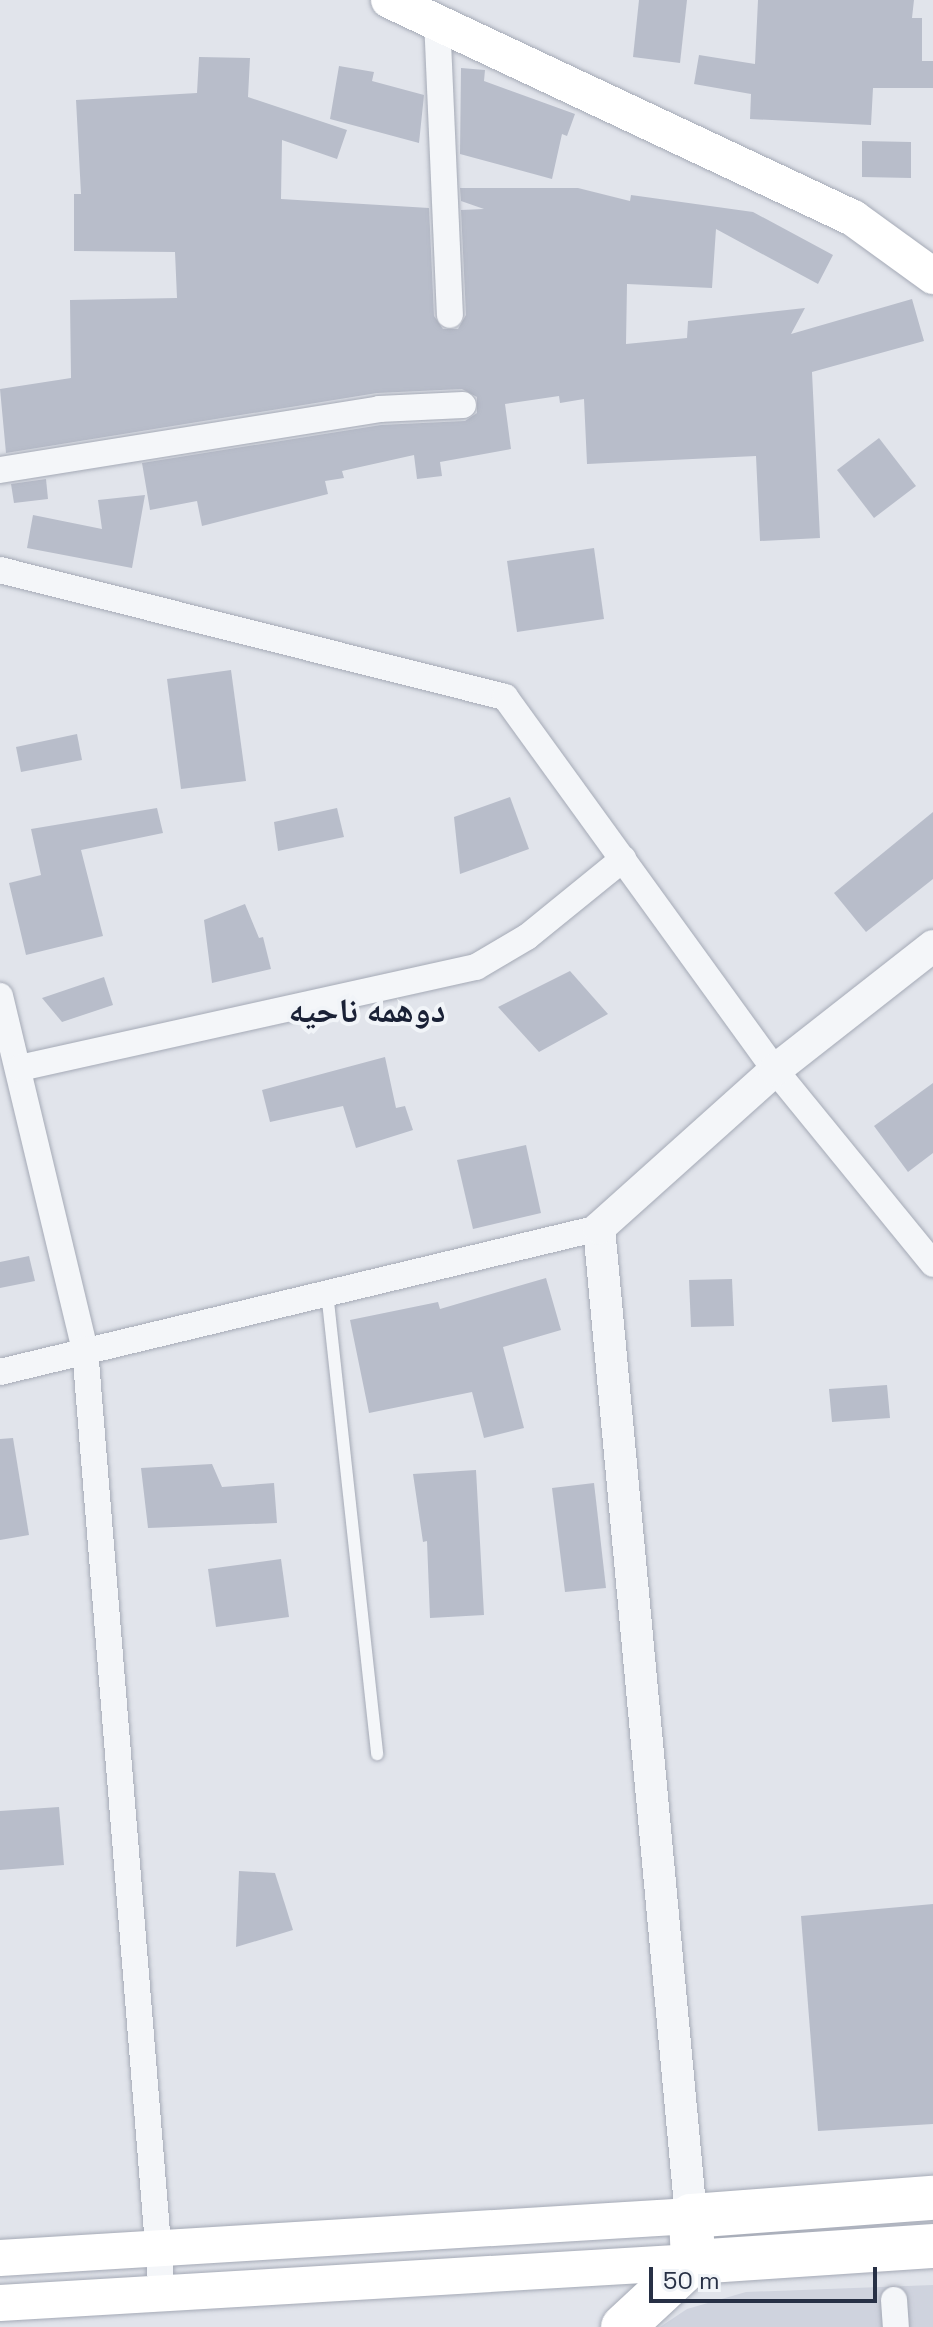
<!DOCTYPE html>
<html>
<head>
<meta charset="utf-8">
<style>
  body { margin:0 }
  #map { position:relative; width:933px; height:2327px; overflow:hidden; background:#e1e4eb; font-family:"Space Grotesk","Noto Naskh Arabic",sans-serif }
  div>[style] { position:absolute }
  .built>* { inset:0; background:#cfd3de }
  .building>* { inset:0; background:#b8bdca }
  .roads { filter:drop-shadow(0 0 2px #a5aab6) drop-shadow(0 0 2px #a5aab6) }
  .service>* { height:12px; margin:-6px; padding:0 6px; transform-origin:6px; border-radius:6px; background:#f4f6f9 }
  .minor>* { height:26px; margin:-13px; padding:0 13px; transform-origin:13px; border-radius:13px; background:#f4f6f9 }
  .tertiary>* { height:32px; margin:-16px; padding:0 16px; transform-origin:16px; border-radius:16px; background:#f4f6f9 }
  .secondary>* { height:36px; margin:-18px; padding:0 18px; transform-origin:18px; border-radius:18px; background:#fff }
  .trunk>* { height:44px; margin:-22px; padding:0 22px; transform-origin:22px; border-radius:22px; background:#fff }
  span { translate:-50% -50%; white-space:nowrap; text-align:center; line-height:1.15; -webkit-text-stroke:8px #f1f4f8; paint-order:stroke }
  .district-label { font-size:34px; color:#1a2136; font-weight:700 }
  .scale { position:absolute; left:649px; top:2267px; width:228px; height:36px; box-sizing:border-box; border:4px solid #273045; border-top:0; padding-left:10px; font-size:24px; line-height:28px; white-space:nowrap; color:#273045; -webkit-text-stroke:6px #f1f4f8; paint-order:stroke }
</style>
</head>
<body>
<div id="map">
  <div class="built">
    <div style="clip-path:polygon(933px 2285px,933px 2327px,660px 2327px,687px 2309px,746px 2292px)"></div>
  </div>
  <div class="building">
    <div style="clip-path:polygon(639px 0,687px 0,680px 63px,633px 57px)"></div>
    <div style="clip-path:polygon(758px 0,914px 0,912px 18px,922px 18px,922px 61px,933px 61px,933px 88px,873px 88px,871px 125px,750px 119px,751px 94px,694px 84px,699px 55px,755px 64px)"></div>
    <div style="clip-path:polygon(199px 57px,250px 58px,248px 97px,347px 130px,337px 159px,282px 140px,281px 199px,429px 208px,434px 316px,443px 329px,458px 329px,466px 315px,461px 210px,484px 209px,461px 201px,460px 188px,578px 188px,630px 201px,631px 195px,753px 212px,833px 255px,818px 284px,716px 229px,712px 288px,627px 284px,626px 344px,687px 338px,688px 321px,805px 308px,791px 334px,912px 299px,924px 341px,812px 372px,820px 538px,760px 541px,756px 456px,587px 464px,584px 399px,560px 403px,559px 396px,505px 404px,511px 449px,440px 462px,442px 476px,417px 479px,414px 455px,342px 471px,344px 478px,325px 481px,328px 494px,202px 526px,197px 501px,150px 510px,142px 463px,381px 425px,465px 421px,477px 413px,477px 397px,462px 389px,377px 393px,6px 453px,0 389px,71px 378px,70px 300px,177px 298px,175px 252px,74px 251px,74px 194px,81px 194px,76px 100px,197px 93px)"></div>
    <div style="clip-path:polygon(339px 66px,374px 72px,372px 81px,424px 95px,419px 143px,330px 119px)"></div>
    <div style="clip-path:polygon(461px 68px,485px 70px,484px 81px,575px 114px,567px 136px,562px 134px,552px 179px,460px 154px)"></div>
    <div style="clip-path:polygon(862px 141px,911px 142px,911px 178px,862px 177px)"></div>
    <div style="clip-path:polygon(879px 438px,916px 486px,874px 518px,837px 470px)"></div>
    <div style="clip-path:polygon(46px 479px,48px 499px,14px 503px,11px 484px)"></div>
    <div style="clip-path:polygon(145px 495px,132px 568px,27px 548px,33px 515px,102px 529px,98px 500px)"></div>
    <div style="clip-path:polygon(594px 548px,604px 619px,517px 632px,507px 561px)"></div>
    <div style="clip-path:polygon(231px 670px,246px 781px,181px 789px,167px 679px)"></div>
    <div style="clip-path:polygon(77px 734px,82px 760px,21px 772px,16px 747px)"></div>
    <div style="clip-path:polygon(510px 797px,529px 849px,460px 874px,454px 817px)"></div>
    <div style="clip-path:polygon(157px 808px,163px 833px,81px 850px,103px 936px,26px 955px,9px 883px,41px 875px,31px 829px)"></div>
    <div style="clip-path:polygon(337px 808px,344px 837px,278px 851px,274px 822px)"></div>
    <div style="clip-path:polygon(933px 812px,933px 879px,866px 932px,834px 893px)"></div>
    <div style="clip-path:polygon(245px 904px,259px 938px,263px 937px,271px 969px,212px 983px,204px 920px)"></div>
    <div style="clip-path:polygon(570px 971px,608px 1014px,539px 1052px,498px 1007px)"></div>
    <div style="clip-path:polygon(104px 977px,113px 1005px,62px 1022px,42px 998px)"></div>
    <div style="clip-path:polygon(385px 1057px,396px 1108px,405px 1106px,413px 1130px,356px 1148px,343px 1106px,270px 1122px,262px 1090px)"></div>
    <div style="clip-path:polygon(933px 1083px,933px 1153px,908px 1172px,874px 1126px)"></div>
    <div style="clip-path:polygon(526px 1145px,541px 1213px,473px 1229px,457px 1160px)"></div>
    <div style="clip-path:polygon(29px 1256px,35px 1281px,0 1288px,0 1262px)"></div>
    <div style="clip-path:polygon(546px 1278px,561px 1330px,503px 1347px,524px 1428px,484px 1438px,472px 1392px,369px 1413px,350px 1320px,438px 1302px,440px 1309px)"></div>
    <div style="clip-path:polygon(732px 1279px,734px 1326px,691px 1327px,689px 1280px)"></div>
    <div style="clip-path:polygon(887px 1385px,890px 1418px,832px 1422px,829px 1389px)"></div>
    <div style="clip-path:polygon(13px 1438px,29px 1535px,0 1540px,0 1439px)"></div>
    <div style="clip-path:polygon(212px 1464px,222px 1487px,274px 1483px,277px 1523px,148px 1528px,141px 1468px)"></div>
    <div style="clip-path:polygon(476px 1470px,484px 1615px,430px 1618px,427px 1541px,423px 1542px,413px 1474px)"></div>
    <div style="clip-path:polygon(594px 1483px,606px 1588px,565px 1592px,552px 1488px)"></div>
    <div style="clip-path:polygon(281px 1559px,289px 1617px,216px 1627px,208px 1569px)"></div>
    <div style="clip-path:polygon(59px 1807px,64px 1865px,0 1870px,0 1811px)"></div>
    <div style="clip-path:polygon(239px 1871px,275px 1873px,293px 1930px,236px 1947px)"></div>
    <div style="clip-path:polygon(933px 1904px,933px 2124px,818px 2131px,801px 1916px)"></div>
  </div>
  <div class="roads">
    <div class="service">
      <div style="left:327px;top:1292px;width:465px;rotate:83.8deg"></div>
    </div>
    <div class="minor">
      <div style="left:437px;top:19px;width:296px;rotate:87.5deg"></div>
      <div style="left:0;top:470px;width:384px;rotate:-9.1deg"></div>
      <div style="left:379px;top:409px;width:84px;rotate:-2.7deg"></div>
      <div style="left:0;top:570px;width:521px;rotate:14.12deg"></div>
      <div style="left:505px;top:697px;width:460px;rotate:54.1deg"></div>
      <div style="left:775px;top:1070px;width:250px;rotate:50.8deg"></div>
      <div style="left:0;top:996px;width:363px;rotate:76.5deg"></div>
      <div style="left:85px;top:1349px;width:948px;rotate:85.34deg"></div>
      <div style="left:20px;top:1068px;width:467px;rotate:-12.5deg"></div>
      <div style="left:476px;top:967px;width:59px;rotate:-30.5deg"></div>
      <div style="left:527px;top:937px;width:124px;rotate:-39.1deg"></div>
      <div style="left:0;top:1372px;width:616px;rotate:-13.52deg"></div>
      <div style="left:894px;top:2300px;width:27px;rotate:86deg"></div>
    </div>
    <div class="tertiary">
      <div style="left:691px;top:2216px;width:992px;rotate:-95.32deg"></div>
      <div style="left:599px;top:1228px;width:237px;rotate:-41.9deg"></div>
      <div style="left:775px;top:1070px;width:201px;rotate:-38.1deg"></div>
    </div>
    <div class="secondary">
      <div style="left:389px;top:0;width:513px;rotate:25.17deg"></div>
      <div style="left:853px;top:218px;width:99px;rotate:35.9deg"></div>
      <div style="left:0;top:2258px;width:692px;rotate:-3.48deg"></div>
      <div style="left:0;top:2303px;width:694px;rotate:-3.39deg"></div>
    </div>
    <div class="trunk">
      <div style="left:693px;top:2262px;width:46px;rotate:-92.5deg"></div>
      <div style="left:691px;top:2216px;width:243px;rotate:-4.3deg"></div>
      <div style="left:623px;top:2327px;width:96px;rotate:-42.9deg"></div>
      <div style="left:693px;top:2262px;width:241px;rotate:-3.8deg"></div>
    </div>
  </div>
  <div class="district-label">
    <span style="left:367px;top:1011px">دوهمه ناحیه</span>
  </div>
  <div class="scale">50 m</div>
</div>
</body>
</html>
